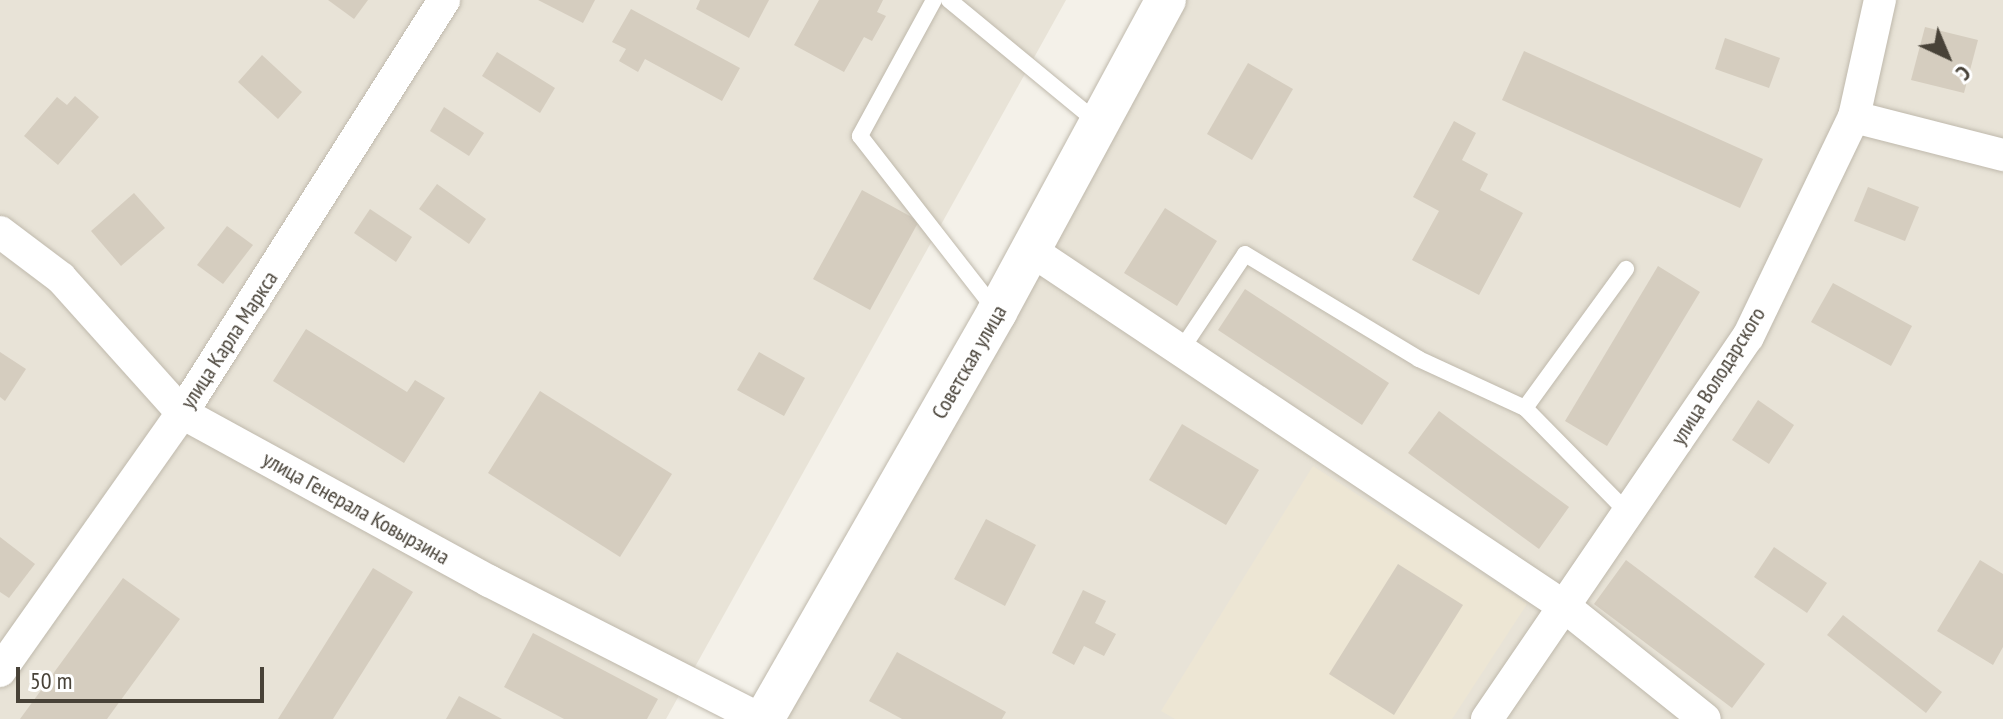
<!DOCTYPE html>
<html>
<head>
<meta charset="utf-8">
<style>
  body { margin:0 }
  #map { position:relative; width:2003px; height:719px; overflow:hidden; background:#f4f1e9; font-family:"PT Sans Narrow",sans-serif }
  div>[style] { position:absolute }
  .residential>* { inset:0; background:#e8e3d7 }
  .education>* { inset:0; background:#ede6d4 }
  .building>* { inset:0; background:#d5cdbf }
  .roads { filter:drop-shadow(0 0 2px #bfb9ac) drop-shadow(0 0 2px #bfb9ac) }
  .service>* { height:16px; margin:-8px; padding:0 8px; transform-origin:8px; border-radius:8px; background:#fff }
  .minor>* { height:32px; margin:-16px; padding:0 16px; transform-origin:16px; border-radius:16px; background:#fff }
  .tertiary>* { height:40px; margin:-20px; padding:0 20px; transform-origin:20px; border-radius:20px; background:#fff }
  span { translate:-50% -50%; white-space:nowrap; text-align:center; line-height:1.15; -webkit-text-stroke:8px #fff; paint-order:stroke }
  .street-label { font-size:22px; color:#484238 }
  .north { position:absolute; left:1907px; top:16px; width:80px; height:80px; -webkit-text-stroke:6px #fff; paint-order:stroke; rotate:136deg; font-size:22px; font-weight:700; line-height:32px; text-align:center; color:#484238 }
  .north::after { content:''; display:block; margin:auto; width:28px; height:36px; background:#484238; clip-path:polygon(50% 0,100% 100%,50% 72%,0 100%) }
  .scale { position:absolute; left:16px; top:667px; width:248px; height:36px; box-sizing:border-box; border:4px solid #484238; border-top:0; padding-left:10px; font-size:24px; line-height:28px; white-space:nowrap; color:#484238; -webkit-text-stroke:6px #fff; paint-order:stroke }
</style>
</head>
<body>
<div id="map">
  <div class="residential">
    <div style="clip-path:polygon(0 0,1066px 0,666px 719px,0 719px)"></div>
    <div style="clip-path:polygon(1166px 0,2003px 0,2003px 719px,758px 719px)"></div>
  </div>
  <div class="education">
    <div style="clip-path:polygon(1313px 466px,1527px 604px,1452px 719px,1175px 719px,1161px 711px)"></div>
  </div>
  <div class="building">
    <div style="clip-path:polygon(328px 0,368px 0,354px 19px)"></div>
    <div style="clip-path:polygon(538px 0,595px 0,583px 23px)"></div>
    <div style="clip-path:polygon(700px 0,769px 0,749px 38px,696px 9px)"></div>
    <div style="clip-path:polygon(819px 0,883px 0,877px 12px,886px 16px,872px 41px,864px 37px,844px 72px,794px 45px)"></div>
    <div style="clip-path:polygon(631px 9px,740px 68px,722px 101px,645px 59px,638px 72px,619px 61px,626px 49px,612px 42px)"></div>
    <div style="clip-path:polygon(1925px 27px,1978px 40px,1964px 93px,1911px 80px)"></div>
    <div style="clip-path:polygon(1725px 38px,1780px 58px,1769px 88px,1715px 69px)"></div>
    <div style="clip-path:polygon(1524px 51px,1763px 159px,1740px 208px,1502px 100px)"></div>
    <div style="clip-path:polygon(497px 52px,555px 88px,540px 113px,482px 76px)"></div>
    <div style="clip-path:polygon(262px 55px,302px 92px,278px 119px,238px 82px)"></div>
    <div style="clip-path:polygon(1248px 63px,1293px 89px,1252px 160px,1207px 134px)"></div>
    <div style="clip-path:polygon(75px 96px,99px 117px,58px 165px,24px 136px,57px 97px,67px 105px)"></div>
    <div style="clip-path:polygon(444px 107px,484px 133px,469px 156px,430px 131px)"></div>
    <div style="clip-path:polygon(1454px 121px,1476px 133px,1462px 160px,1488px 174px,1480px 190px,1523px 213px,1479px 295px,1412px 260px,1439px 211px,1413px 197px)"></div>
    <div style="clip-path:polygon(437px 184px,486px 219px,469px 244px,419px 209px)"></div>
    <div style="clip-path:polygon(1868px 187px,1919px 207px,1905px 241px,1854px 221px)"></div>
    <div style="clip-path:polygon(862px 190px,919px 221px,870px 310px,813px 279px)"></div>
    <div style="clip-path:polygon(134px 193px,165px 228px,121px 266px,91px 231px)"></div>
    <div style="clip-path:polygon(1165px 208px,1217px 241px,1177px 306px,1124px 273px)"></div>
    <div style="clip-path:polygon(370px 209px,412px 237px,396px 262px,354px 233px)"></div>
    <div style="clip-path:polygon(227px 226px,253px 245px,223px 284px,197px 265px)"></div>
    <div style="clip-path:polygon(1658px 266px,1700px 292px,1607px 446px,1565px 421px)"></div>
    <div style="clip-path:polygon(1833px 283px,1912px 326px,1891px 366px,1811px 322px)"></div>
    <div style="clip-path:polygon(1245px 289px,1389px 383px,1362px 425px,1218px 330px)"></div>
    <div style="clip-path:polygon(306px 329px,407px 392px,415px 380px,445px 398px,404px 463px,273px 381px)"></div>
    <div style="clip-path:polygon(0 352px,26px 369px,5px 401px,0 397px)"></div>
    <div style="clip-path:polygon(759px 352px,805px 378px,784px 416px,737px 390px)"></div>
    <div style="clip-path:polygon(540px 391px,672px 474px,620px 557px,488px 473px)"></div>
    <div style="clip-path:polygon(1758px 400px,1794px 425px,1769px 464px,1732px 440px)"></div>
    <div style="clip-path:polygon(1439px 411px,1569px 507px,1539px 549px,1408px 453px)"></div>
    <div style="clip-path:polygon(1182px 424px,1259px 470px,1226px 525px,1149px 480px)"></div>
    <div style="clip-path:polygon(986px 519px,1036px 545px,1005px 606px,954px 579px)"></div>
    <div style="clip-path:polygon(0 537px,35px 564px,9px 598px,0 592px)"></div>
    <div style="clip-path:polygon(1774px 547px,1827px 583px,1807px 613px,1754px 577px)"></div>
    <div style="clip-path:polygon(1626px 560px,1765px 664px,1732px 708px,1594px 604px)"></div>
    <div style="clip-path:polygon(1980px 560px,2003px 574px,2003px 647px,1993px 665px,1937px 631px)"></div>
    <div style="clip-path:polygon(1398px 564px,1463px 605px,1394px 715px,1329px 674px)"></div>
    <div style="clip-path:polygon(373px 568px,413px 592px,333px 719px,278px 719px)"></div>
    <div style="clip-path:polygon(123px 578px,180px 619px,107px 719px,20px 719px)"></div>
    <div style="clip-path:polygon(1083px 590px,1106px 601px,1095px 623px,1116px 634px,1104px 656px,1084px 646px,1074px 665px,1052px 653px)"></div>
    <div style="clip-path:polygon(1843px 615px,1942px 692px,1926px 713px,1827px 635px)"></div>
    <div style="clip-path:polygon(533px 633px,658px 699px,647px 719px,564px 719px,504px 687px)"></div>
    <div style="clip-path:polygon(897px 652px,1006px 712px,1002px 719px,902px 719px,869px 701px)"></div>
    <div style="clip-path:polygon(459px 696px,502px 719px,446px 719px)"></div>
  </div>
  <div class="roads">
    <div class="service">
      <div style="left:934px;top:0;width:155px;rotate:118.6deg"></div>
      <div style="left:860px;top:136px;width:223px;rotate:52.1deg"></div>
      <div style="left:949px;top:0;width:193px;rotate:39.5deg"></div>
      <div style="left:1181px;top:350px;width:115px;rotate:-56.3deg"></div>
      <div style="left:1245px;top:254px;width:203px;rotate:31.1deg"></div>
      <div style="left:1419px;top:359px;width:117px;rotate:24.8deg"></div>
      <div style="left:1525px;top:408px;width:148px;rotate:45.5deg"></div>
      <div style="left:1525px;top:408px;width:172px;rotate:-54deg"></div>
    </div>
    <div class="minor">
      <div style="left:1854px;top:117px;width:154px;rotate:14.3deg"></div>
      <div style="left:0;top:232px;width:76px;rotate:37deg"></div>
      <div style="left:61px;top:278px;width:181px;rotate:48.1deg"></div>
      <div style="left:182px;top:413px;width:350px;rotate:28.7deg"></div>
      <div style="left:489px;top:581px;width:304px;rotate:27deg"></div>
      <div style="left:1032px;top:251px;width:641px;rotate:33.74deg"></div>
      <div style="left:1565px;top:607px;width:179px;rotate:38.7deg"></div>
      <div style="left:0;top:671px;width:316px;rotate:-54.8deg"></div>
      <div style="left:182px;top:413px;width:489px;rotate:-57.6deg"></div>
      <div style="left:1487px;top:719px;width:463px;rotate:-55.7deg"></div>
      <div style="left:1748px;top:337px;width:244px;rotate:-64.3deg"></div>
      <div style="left:1854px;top:117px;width:120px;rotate:-77.5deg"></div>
    </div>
    <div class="tertiary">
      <div style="left:764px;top:719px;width:469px;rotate:-60.2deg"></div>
      <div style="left:997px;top:312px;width:355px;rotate:-61.6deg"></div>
    </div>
  </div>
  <div class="street-label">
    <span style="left:229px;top:340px;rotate:-57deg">улица Карла Маркса</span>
    <span style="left:969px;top:362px;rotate:-60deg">Советская улица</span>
    <span style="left:1718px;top:376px;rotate:-58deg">улица Володарского</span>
    <span style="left:356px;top:508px;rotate:29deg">улица Генерала Ковырзина</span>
  </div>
  <div class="north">С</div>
  <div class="scale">50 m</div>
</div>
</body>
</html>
